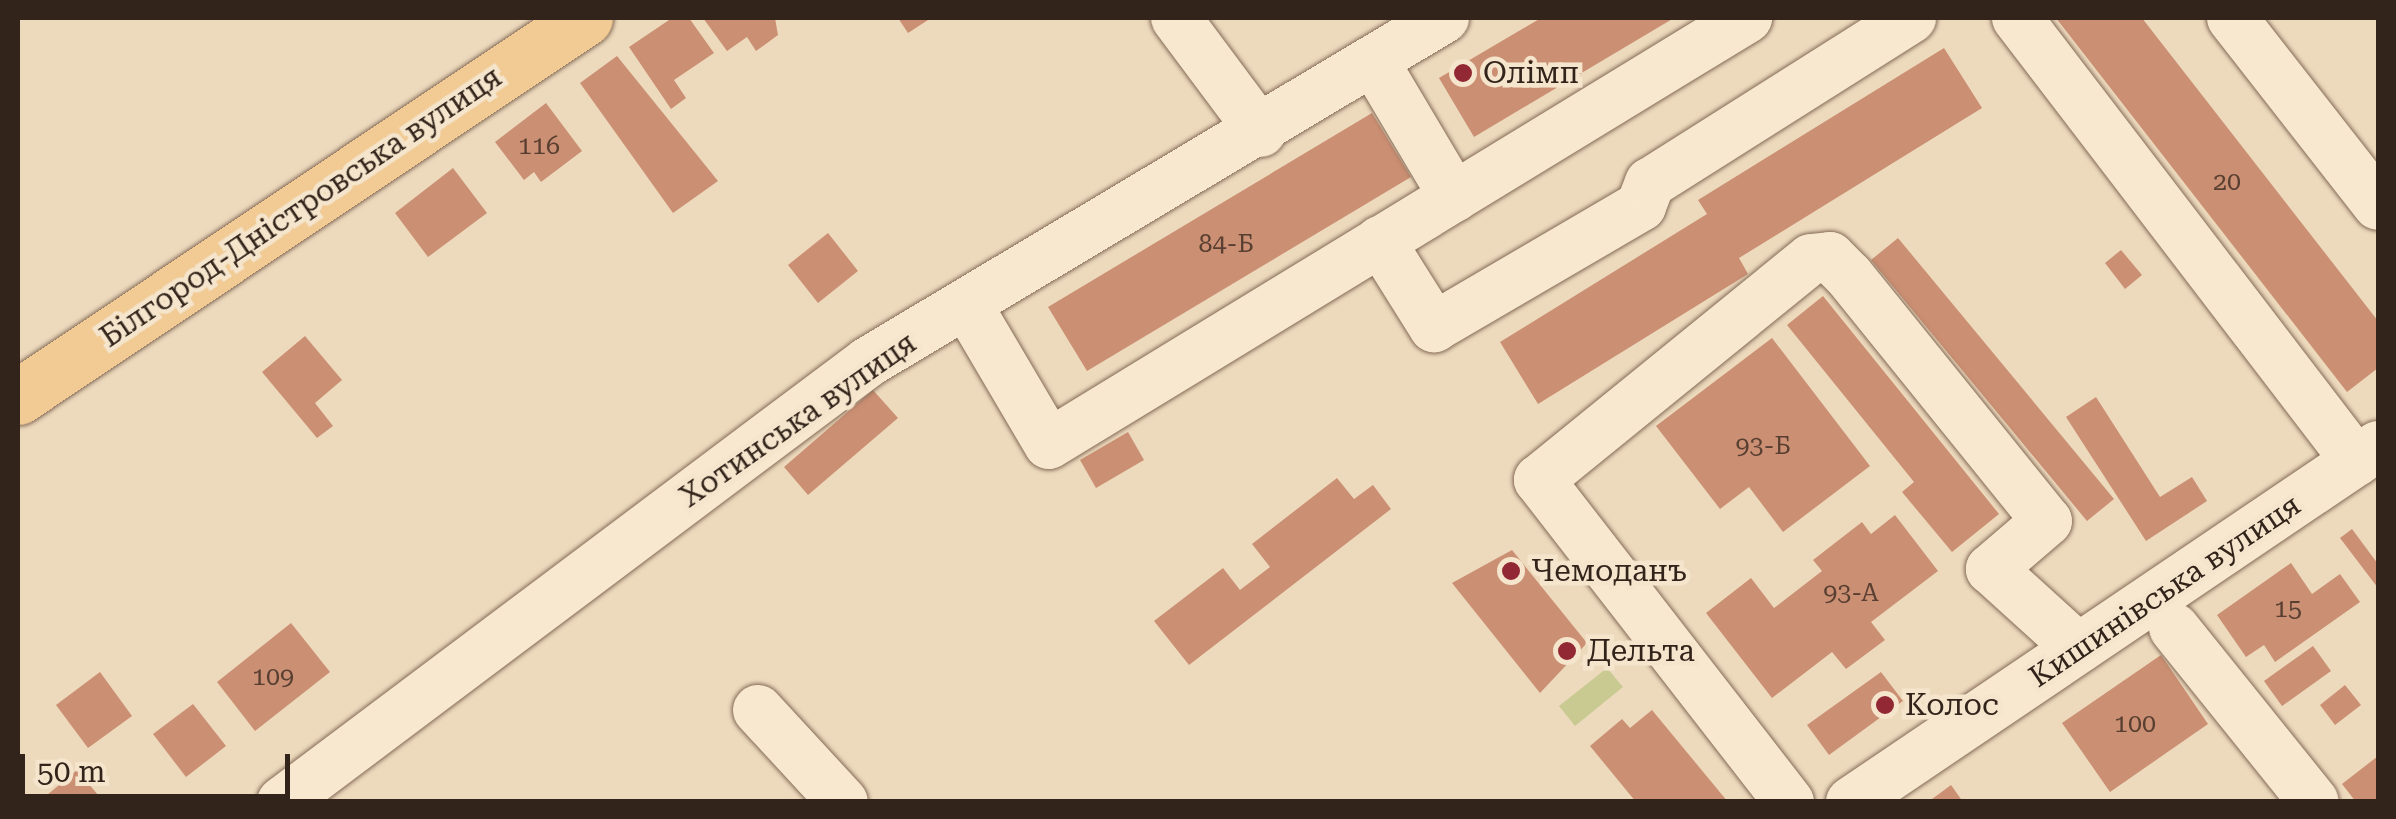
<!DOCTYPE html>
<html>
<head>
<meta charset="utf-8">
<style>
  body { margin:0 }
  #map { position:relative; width:2396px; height:819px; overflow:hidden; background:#eddabd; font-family:"Roboto Serif",serif }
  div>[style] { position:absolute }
  .green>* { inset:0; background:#c9ca92 }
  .building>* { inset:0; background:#cb8f73 }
  .roads { filter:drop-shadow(0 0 2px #846a57) drop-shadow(0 0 2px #846a57) }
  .minor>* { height:50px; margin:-25px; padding:0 25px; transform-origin:25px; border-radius:25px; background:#f8e8d0 }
  .major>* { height:55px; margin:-27.5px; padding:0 27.5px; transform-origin:27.5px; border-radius:27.5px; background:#f1ca94 }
  .dots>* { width:28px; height:28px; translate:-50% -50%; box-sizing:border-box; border:5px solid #f4e5cc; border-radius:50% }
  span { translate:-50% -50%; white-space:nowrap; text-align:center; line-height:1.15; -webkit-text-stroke:9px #f4e5cc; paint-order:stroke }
  .number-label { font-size:25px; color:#593f31 }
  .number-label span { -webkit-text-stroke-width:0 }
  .poi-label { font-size:30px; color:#33241b }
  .left { translate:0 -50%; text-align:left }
  .street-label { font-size:30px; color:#33241b }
  .frame { position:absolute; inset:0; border:20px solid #33241b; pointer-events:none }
  .scale { position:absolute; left:20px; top:754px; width:270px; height:45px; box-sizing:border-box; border:5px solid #33241b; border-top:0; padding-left:12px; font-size:30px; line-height:35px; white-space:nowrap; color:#33241b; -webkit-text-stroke:8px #f4e5cc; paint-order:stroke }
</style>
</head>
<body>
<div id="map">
  <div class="green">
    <div style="clip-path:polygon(1607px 668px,1623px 687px,1575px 726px,1559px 706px)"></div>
  </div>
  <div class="building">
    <div style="clip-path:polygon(672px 18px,689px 18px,714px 53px,674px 80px,686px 98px,671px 109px,629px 47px)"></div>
    <div style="clip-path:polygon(703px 18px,775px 18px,778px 35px,756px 51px,747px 37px,727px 51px)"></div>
    <div style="clip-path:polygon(898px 18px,926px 18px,928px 20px,908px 33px)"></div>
    <div style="clip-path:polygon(1541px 18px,1674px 18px,1474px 137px,1439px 78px)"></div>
    <div style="clip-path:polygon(2056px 18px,2142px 18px,2378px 321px,2378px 368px,2347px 392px)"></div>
    <div style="clip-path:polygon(1944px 48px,1982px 108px,1739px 258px,1748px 274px,1538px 404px,1500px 342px,1707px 214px,1698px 200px)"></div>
    <div style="clip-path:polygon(617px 56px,718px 181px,673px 213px,580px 83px)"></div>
    <div style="clip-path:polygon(546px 103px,582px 151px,541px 182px,534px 172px,524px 180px,495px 142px)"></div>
    <div style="clip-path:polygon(1372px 113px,1411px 177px,1087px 371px,1048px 307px)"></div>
    <div style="clip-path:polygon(453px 168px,487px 213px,428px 257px,395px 213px)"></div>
    <div style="clip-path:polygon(828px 233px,858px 271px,818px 303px,788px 265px)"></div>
    <div style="clip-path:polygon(1898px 238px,2114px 499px,2087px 521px,1871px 260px)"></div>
    <div style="clip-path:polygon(2121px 250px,2142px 275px,2125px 289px,2105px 263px)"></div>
    <div style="clip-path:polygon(1823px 296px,1999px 514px,1952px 552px,1902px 492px,1914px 482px,1787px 325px)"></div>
    <div style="clip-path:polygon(305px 336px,342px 380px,315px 403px,333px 426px,317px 438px,262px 372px)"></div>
    <div style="clip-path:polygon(1772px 338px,1870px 466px,1783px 532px,1749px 487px,1720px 509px,1656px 426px)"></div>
    <div style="clip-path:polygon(873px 390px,898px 418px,808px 495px,784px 467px)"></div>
    <div style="clip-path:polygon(2096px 397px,2160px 497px,2192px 477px,2207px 501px,2146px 541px,2066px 417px)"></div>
    <div style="clip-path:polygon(1128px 432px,1144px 460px,1096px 488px,1080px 460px)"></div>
    <div style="clip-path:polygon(1337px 478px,1354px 499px,1373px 485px,1391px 509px,1189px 665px,1154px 621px,1223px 568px,1240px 590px,1270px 567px,1252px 544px)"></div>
    <div style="clip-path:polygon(1895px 515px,1938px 571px,1871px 622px,1885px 640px,1846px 669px,1832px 652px,1772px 698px,1706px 613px,1751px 578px,1774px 608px,1822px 571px,1813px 560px,1862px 522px,1871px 534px)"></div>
    <div style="clip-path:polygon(2352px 529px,2378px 564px,2378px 588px,2340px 538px)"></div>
    <div style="clip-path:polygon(1512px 550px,1587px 643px,1540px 693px,1452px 583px)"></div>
    <div style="clip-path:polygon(2291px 563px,2312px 594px,2340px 574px,2360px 602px,2275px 662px,2264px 645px,2246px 657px,2217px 615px)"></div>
    <div style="clip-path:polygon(291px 623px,330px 672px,255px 731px,217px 682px)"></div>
    <div style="clip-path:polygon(2313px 646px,2331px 671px,2282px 706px,2264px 681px)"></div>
    <div style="clip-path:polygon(2161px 655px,2208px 724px,2110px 792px,2062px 723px)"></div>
    <div style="clip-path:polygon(100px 672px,132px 716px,88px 748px,56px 705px)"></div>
    <div style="clip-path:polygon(1881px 672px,1903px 701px,1829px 755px,1807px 725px)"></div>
    <div style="clip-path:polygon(2345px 685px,2361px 705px,2335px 725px,2320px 705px)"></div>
    <div style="clip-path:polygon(193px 704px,226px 746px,186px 777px,153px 734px)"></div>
    <div style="clip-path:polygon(1652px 710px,1728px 802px,1636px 802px,1590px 746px,1622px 719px,1630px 728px)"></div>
    <div style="clip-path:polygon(2378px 756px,2378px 802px,2356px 802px,2342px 784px)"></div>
    <div style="clip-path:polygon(77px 770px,104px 802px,47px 795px)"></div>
    <div style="clip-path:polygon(1951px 785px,1963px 802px,1928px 802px)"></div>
  </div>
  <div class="roads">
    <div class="minor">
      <div style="left:1176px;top:18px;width:142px;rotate:53.3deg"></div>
      <div style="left:2017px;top:18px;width:558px;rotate:52.58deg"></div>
      <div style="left:2232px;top:18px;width:237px;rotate:52deg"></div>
      <div style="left:1374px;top:62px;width:157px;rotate:59.3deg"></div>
      <div style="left:1380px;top:241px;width:102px;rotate:57.9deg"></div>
      <div style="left:1434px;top:327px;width:240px;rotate:-30.3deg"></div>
      <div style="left:1641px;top:206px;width:25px;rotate:-69deg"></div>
      <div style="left:1650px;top:183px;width:309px;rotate:-32.3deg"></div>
      <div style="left:967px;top:305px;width:161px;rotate:59.5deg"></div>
      <div style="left:1049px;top:444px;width:818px;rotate:-31.4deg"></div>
      <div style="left:2174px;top:628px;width:223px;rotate:51.2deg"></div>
      <div style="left:758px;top:710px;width:125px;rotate:47.3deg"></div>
      <div style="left:282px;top:802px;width:733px;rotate:-36.9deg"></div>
      <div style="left:868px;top:362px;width:671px;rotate:-30.85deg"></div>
      <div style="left:1789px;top:802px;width:408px;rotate:-127.8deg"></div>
      <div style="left:1539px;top:480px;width:350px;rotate:-39.1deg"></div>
      <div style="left:1811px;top:259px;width:19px;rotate:-6deg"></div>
      <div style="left:1830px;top:257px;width:27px;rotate:45deg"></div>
      <div style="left:1849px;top:276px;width:315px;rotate:51.1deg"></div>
      <div style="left:2047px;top:521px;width:74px;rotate:139.4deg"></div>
      <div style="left:1991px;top:569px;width:118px;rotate:42.2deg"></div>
      <div style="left:1851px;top:802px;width:636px;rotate:-34.04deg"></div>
    </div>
    <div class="major">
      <div style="left:18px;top:397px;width:682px;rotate:-33.76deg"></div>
    </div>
  </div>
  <div class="dots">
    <div style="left:1463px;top:73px;background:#922833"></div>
    <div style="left:1511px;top:571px;background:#922833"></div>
    <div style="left:1567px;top:651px;background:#922833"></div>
    <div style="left:1885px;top:705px;background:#922833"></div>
  </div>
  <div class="number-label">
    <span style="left:539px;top:146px">116</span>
    <span style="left:2227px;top:182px">20</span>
    <span style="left:1226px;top:244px">84-Б</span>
    <span style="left:1763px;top:446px">93-Б</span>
    <span style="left:1851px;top:593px">93-А</span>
    <span style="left:2288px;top:609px">15</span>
    <span style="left:273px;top:677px">109</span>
    <span style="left:2135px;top:724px">100</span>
  </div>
  <div class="poi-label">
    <span class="left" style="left:1483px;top:73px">Олімп</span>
    <span class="left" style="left:1531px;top:571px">Чемоданъ</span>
    <span class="left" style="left:1587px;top:651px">Дельта</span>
    <span class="left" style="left:1905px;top:705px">Колос</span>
  </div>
  <div class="street-label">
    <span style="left:301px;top:207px;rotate:-34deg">Білгород-Дністровська вулиця</span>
    <span style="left:798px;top:420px;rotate:-35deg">Хотинська вулиця</span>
    <span style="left:2165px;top:591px;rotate:-34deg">Кишинівська вулиця</span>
  </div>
  <div class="frame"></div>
  <div class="scale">50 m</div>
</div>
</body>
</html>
